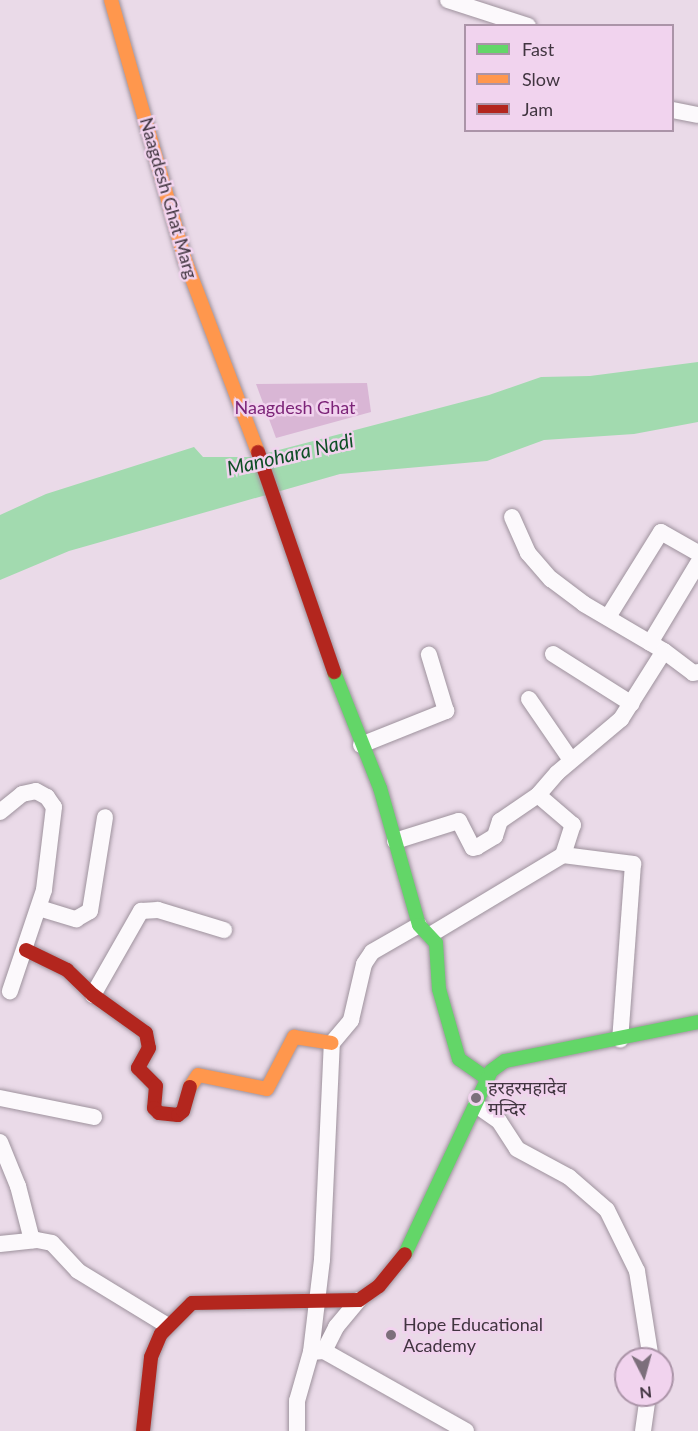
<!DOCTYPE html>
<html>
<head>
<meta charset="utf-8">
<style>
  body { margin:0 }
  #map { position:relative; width:698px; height:1431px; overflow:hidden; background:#eadae8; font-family:Lato,"Noto Sans Devanagari",sans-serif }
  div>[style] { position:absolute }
  .green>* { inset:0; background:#d9b6d5 }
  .water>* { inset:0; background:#a2daaf }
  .roads { filter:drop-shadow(0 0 2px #9e929d) drop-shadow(0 0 2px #9e929d) }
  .street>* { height:16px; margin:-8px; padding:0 8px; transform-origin:8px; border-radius:8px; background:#fcf9fc }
  .fast>* { height:14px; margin:-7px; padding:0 7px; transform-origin:7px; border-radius:7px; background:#63d668 }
  .slow>* { height:14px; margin:-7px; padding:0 7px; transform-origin:7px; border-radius:7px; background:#ff974d }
  .jam>* { height:14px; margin:-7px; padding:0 7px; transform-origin:7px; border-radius:7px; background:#b3261e }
  .dots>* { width:16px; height:16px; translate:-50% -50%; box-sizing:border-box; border:3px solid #f1d3ee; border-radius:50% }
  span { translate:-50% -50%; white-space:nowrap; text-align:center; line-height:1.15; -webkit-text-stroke:5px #f1d3ee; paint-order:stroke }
  .street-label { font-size:18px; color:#413540 }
  .park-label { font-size:18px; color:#7c2478 }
  .poi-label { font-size:18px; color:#413540 }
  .left { translate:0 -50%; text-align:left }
  .water-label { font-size:20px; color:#0d4f25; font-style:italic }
  .legend { position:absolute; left:464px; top:24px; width:210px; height:108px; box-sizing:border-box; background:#f1d3ee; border:2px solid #ab94a8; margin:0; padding:8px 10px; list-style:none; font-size:18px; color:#413540 }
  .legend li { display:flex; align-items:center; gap:12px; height:30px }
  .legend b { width:30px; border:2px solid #ab94a8 }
  .north { position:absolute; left:614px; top:1347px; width:60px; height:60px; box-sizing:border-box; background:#f1d3ee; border:2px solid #ab94a8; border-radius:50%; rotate:174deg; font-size:16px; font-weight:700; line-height:24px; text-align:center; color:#413540 }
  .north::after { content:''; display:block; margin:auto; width:21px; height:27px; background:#7c6f7b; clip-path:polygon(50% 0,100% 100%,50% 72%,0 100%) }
</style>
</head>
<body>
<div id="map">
  <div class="green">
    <div style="clip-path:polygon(367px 383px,371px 412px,276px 438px,256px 384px)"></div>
  </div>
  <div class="water">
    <div style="clip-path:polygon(698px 362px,698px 422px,634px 434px,544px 440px,487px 461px,340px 474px,69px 551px,0 580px,0 515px,46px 494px,194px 447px,203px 457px,252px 457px,489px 395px,541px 377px,590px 376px)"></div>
  </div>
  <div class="roads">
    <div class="street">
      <div style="left:448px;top:0;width:84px;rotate:18deg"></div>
      <div style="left:672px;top:110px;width:26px;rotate:11deg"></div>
      <div style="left:512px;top:517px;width:39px;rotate:66deg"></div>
      <div style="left:528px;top:553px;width:35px;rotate:49deg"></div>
      <div style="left:551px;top:579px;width:41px;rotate:37.1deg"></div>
      <div style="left:584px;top:604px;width:93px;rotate:30.4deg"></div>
      <div style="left:608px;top:617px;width:100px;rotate:-58.1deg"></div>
      <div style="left:661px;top:532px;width:43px;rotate:29.6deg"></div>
      <div style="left:650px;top:643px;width:93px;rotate:-59deg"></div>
      <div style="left:553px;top:654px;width:93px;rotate:32.3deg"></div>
      <div style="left:529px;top:699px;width:74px;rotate:55.5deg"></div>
      <div style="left:361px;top:745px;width:92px;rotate:-21.8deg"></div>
      <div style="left:446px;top:711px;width:59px;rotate:-106.9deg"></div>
      <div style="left:0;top:812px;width:28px;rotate:-39deg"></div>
      <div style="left:22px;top:794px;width:14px;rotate:-12deg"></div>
      <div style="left:36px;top:791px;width:13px;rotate:29deg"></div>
      <div style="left:47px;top:797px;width:12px;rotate:55deg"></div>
      <div style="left:54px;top:807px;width:84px;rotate:96.9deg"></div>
      <div style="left:44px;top:890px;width:107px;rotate:108.6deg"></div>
      <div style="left:395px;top:841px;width:67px;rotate:-17.4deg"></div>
      <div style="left:459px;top:821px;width:30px;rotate:63deg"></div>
      <div style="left:473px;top:848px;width:4px;rotate:-14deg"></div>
      <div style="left:477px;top:847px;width:21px;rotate:-31deg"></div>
      <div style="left:495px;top:836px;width:16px;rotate:-72deg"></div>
      <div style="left:500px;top:821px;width:46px;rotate:-34.4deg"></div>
      <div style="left:563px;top:855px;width:32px;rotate:-72deg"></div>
      <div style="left:573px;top:825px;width:46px;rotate:-139.4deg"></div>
      <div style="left:538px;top:795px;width:29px;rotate:-49deg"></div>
      <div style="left:557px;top:773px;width:84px;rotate:-40.2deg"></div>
      <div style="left:621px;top:719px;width:80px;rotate:-57.7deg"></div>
      <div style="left:664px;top:651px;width:36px;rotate:37deg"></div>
      <div style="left:693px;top:673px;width:5px;rotate:-11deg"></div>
      <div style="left:39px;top:908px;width:39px;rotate:17deg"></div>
      <div style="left:76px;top:919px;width:16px;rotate:-30deg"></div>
      <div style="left:90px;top:911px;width:95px;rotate:-80.9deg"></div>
      <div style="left:430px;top:935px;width:155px;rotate:-31deg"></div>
      <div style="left:563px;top:855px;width:71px;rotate:7.3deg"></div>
      <div style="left:633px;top:864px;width:176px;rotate:94.2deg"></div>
      <div style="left:93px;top:995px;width:97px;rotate:-60.3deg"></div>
      <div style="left:141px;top:911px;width:17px;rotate:-3deg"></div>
      <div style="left:158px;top:910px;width:69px;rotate:16.9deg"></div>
      <div style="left:0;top:1098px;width:96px;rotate:11.4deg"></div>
      <div style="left:476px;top:1105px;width:28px;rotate:35deg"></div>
      <div style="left:499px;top:1121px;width:33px;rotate:57deg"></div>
      <div style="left:517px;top:1149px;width:59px;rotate:28.3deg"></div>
      <div style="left:569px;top:1177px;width:50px;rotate:41deg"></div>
      <div style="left:607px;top:1210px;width:68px;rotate:63.8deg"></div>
      <div style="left:637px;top:1271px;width:89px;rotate:81deg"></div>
      <div style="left:0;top:1142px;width:48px;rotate:67.8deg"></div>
      <div style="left:18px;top:1186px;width:56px;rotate:75.5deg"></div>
      <div style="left:0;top:1244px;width:37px;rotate:-6deg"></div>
      <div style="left:37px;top:1240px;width:15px;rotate:11deg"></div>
      <div style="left:52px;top:1243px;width:38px;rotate:47deg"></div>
      <div style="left:78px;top:1271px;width:105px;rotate:31.4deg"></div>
      <div style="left:324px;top:1351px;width:163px;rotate:29.4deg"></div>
      <div style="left:311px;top:1352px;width:93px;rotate:-83.2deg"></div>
      <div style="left:322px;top:1260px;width:217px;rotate:-87.4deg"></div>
      <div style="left:332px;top:1043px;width:30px;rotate:-50deg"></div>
      <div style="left:351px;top:1020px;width:57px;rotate:-76.9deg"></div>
      <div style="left:364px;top:964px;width:14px;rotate:-56deg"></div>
      <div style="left:372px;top:952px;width:54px;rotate:-29.9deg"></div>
      <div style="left:297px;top:1431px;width:30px;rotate:-90deg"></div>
      <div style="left:297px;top:1401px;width:51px;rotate:-74.1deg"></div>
      <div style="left:311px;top:1352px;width:13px;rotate:-4deg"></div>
      <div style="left:324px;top:1351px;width:27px;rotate:-63deg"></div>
      <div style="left:336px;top:1327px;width:35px;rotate:-50deg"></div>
      <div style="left:643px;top:1431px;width:36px;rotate:-82deg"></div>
    </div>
    <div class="fast">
      <div style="left:334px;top:672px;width:125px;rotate:68.4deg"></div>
      <div style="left:380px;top:788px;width:142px;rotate:74.1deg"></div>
      <div style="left:419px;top:925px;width:25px;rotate:47deg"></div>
      <div style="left:436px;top:943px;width:46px;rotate:86.3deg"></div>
      <div style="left:439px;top:989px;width:73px;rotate:74.1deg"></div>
      <div style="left:459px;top:1059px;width:32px;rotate:35deg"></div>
      <div style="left:405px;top:1254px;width:202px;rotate:-64.8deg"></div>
      <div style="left:491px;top:1071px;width:17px;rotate:-36deg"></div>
      <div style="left:505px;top:1061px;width:197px;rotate:-11.4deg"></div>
    </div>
    <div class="slow">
      <div style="left:111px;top:0;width:270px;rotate:74.1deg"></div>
      <div style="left:185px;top:260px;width:205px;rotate:69.2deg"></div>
      <div style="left:190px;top:1087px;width:14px;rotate:-56deg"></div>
      <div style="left:198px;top:1075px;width:70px;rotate:11.5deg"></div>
      <div style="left:267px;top:1089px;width:59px;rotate:-62.6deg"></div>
      <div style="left:294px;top:1037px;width:38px;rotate:9deg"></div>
    </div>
    <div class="jam">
      <div style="left:258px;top:452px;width:233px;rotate:70.9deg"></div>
      <div style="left:26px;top:950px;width:46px;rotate:26deg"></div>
      <div style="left:67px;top:970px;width:36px;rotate:44deg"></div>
      <div style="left:93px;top:995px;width:65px;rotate:35.6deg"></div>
      <div style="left:146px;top:1033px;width:15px;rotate:79deg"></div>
      <div style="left:149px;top:1048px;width:23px;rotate:119deg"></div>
      <div style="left:138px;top:1068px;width:25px;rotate:45deg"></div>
      <div style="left:156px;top:1086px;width:22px;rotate:95deg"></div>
      <div style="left:154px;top:1108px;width:7px;rotate:45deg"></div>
      <div style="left:159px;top:1113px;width:19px;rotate:6deg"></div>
      <div style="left:178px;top:1115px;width:6px;rotate:-39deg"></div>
      <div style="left:183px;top:1111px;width:25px;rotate:-74deg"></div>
      <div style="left:143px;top:1431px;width:74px;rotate:-83.8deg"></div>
      <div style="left:151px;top:1357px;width:25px;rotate:-67deg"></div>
      <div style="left:161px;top:1334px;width:44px;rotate:-45deg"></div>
      <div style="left:192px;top:1303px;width:167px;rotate:-1deg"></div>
      <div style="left:359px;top:1300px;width:24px;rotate:-35deg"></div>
      <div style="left:379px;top:1286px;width:41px;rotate:-50.9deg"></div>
    </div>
  </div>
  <div class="dots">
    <div style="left:476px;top:1098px;background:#7c6f7b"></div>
    <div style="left:391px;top:1335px;background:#7c6f7b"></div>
  </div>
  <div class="street-label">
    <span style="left:169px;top:198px;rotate:74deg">Naagdesh Ghat Marg</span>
  </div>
  <div class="park-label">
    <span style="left:295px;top:407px">Naagdesh Ghat</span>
  </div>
  <div class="poi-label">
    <span class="left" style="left:488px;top:1098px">हरहरमहादेव<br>मन्दिर</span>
    <span class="left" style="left:403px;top:1335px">Hope Educational<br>Academy</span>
  </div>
  <div class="water-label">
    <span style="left:290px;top:454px;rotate:-13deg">Manohara Nadi</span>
  </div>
  <ul class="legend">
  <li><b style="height:8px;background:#63d668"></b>Fast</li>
  <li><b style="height:8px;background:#ff974d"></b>Slow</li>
  <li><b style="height:8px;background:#b3261e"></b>Jam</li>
  </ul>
  <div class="north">N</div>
</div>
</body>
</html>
